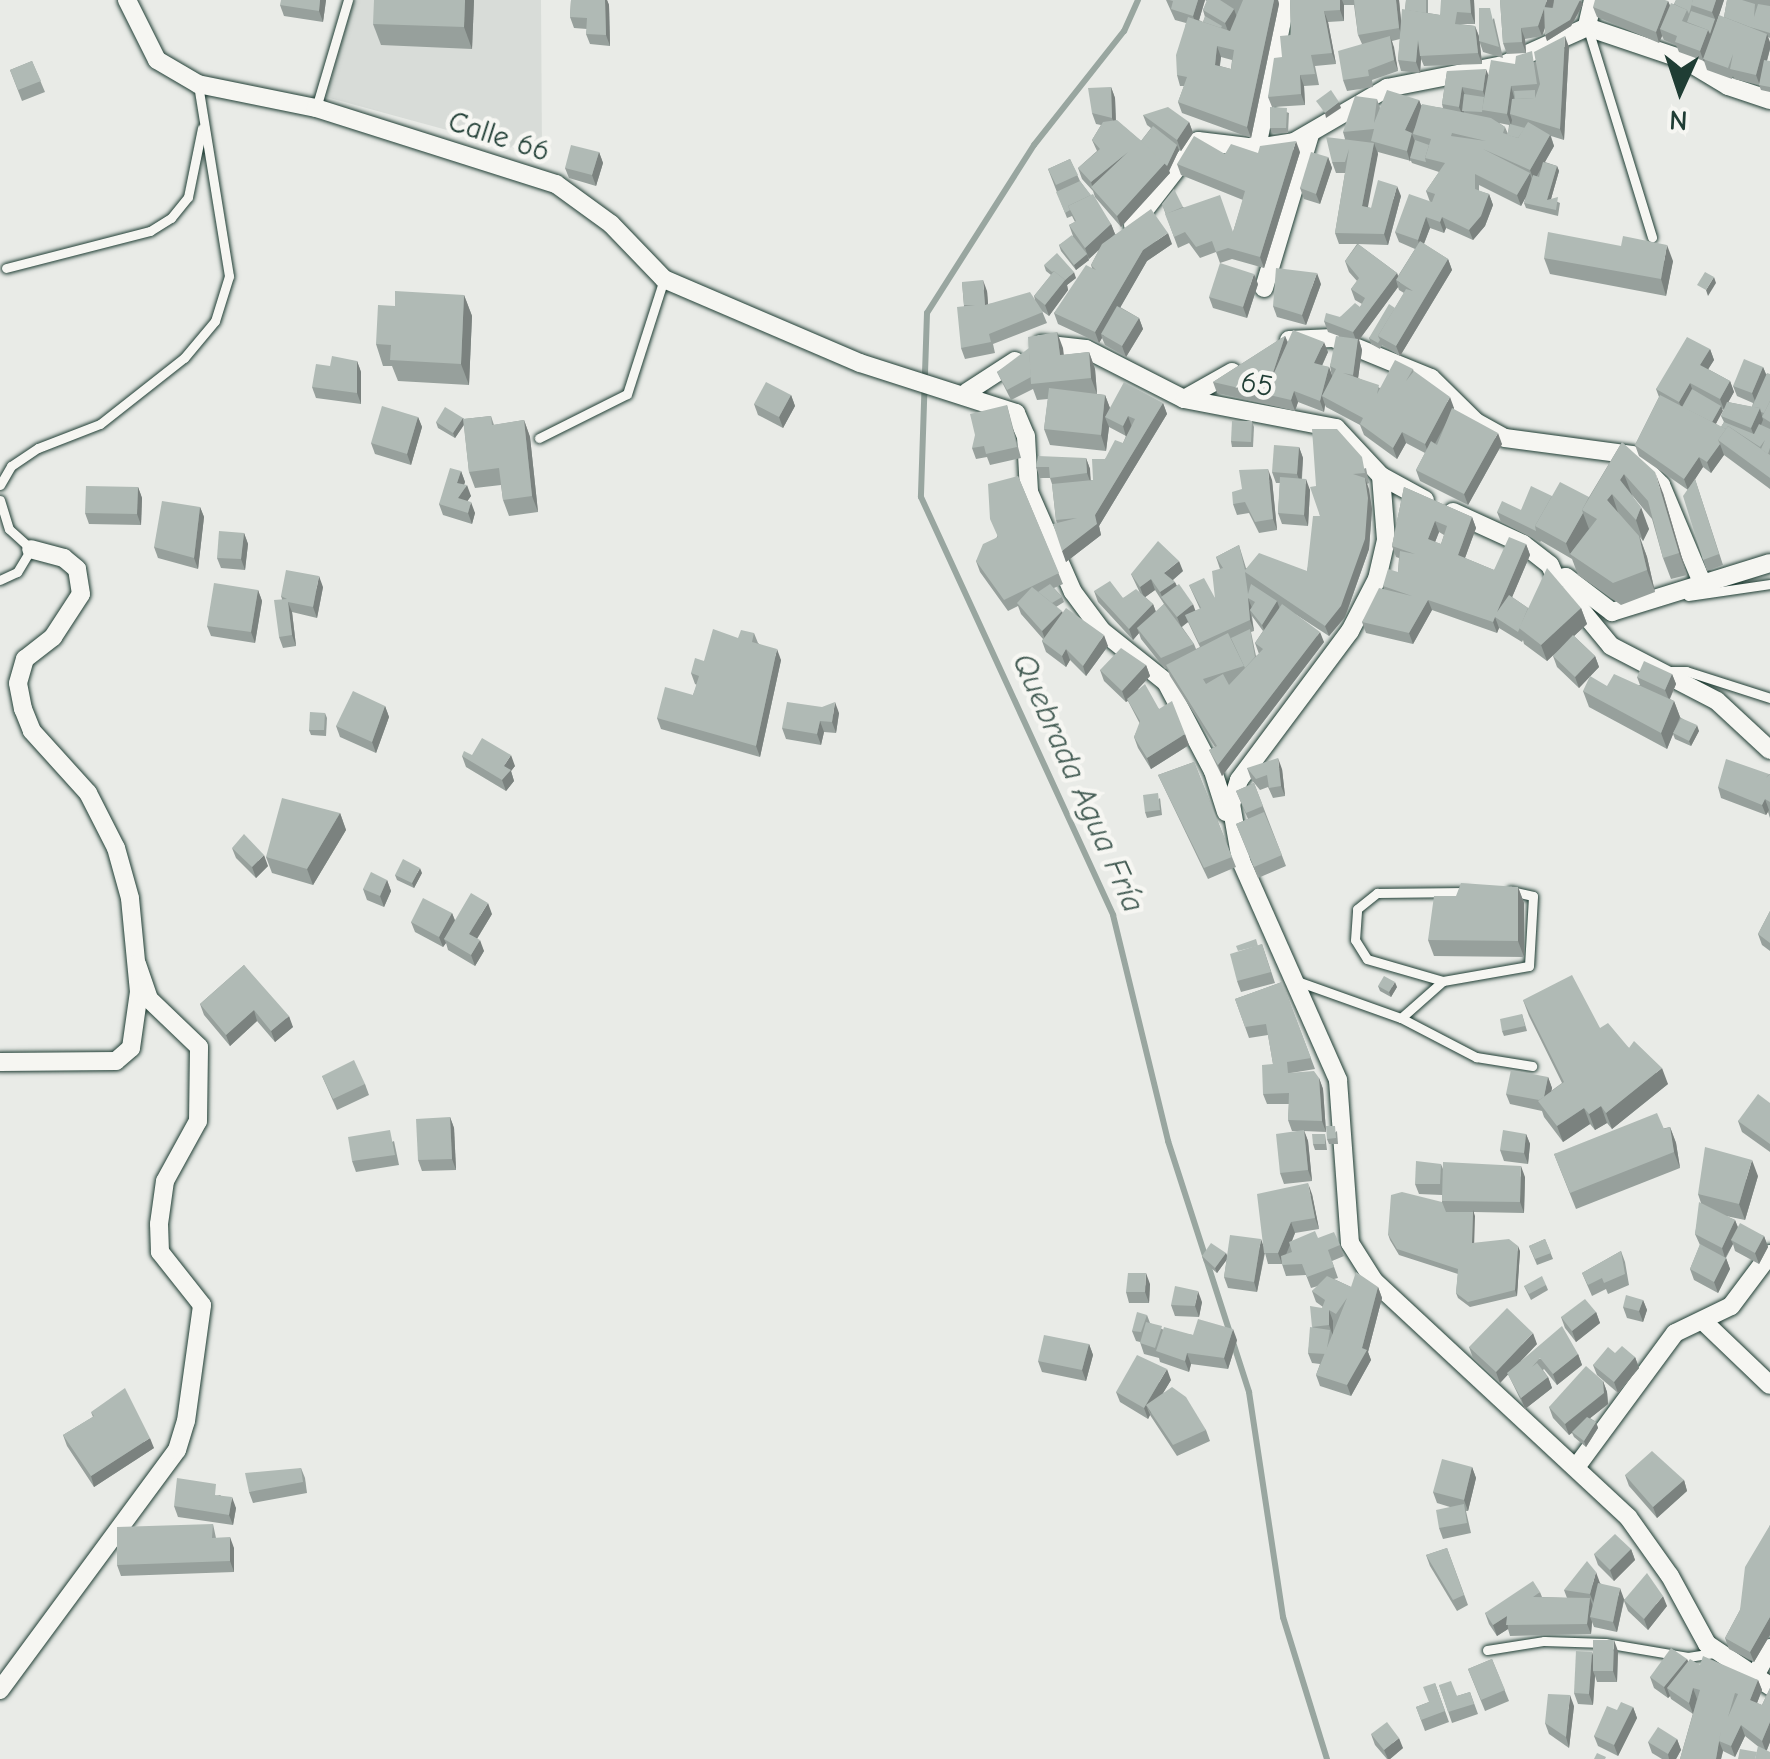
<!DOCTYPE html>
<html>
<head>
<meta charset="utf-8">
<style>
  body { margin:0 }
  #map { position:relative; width:1770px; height:1759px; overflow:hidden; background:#e9ebe7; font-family:"Comic Neue",sans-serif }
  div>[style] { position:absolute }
  .built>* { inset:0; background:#d8dcd8 }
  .stream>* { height:6px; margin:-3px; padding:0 3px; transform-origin:3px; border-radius:3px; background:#99a6a0 }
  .roads { filter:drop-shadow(0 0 2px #1f3d34) drop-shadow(0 0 2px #1f3d34) }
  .service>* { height:9px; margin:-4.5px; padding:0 4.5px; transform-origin:4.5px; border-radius:4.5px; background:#f6f6f2 }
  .minor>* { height:18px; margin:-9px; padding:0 9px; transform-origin:9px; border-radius:9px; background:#f6f6f2 }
  .wall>* { inset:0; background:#97a09c }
  .shaded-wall>* { inset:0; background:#7b827f }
  .building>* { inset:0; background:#b0bab5 }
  span { translate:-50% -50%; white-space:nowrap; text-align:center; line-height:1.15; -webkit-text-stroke:9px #f6f6f2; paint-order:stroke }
  .street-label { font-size:30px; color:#1f3d34 }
  .water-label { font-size:32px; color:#445c54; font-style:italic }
  .north { position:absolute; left:1630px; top:40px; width:100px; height:100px; -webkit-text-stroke:8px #f6f6f2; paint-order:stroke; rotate:183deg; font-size:28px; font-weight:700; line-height:40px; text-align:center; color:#1f3d34 }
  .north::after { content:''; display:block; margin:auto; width:35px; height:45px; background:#1f3d34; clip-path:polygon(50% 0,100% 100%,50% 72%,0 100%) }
</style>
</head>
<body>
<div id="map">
  <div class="built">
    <div style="clip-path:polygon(354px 0,541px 0,542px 156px,326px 97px)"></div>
  </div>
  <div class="stream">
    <div style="left:1138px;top:0;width:34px;rotate:114deg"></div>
    <div style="left:1124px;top:31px;width:145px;rotate:128.3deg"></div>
    <div style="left:1034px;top:145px;width:199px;rotate:122.5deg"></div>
    <div style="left:927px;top:313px;width:184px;rotate:91.9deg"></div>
    <div style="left:921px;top:497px;width:460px;rotate:65.3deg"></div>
    <div style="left:1113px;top:915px;width:233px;rotate:76.3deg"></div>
    <div style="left:1168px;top:1141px;width:264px;rotate:72.1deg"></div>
    <div style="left:1249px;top:1392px;width:228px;rotate:81.4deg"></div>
    <div style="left:1283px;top:1617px;width:149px;rotate:72.8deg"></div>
  </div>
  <div class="roads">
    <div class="service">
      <div style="left:1588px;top:29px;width:218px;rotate:72.9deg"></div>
      <div style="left:316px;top:108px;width:113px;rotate:-73.5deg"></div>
      <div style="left:6px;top:268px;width:149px;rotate:-14.4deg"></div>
      <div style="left:150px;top:231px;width:25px;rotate:-32deg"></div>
      <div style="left:171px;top:218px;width:27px;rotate:-51deg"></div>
      <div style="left:188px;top:197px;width:70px;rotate:-78.5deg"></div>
      <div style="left:539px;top:438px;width:98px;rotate:-26.6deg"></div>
      <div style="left:627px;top:394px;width:121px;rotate:-72.2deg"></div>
      <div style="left:0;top:485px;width:22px;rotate:-60deg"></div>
      <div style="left:11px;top:466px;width:32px;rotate:-34deg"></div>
      <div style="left:38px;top:448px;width:66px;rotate:-21.2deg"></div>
      <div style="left:100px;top:424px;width:107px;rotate:-38.2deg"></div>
      <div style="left:184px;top:358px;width:48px;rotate:-50deg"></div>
      <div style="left:215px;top:321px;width:47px;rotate:-72.7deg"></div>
      <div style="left:229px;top:276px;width:193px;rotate:-99.2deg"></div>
      <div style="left:0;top:500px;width:30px;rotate:73deg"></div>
      <div style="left:9px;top:529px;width:30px;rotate:42deg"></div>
      <div style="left:31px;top:549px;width:27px;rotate:121deg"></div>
      <div style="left:17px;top:572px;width:19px;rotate:155deg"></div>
      <div style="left:1688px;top:596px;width:83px;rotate:-8.3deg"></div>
      <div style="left:1666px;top:671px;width:20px"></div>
      <div style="left:1686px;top:671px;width:88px;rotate:17.8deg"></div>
      <div style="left:1297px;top:981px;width:110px;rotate:19.6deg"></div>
      <div style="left:1401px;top:1018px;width:85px;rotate:27.5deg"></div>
      <div style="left:1476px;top:1057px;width:57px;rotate:9.1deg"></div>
      <div style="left:1443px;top:981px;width:79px;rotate:-163.9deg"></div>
      <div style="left:1367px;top:959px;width:22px;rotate:-122deg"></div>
      <div style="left:1355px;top:940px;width:31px;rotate:-86deg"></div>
      <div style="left:1357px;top:909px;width:26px;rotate:-39deg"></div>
      <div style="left:1377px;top:893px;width:89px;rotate:-0.6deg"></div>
      <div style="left:1401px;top:1018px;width:56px;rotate:-41.4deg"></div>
      <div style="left:1443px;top:981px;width:87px;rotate:-9.9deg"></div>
      <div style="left:1529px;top:966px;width:70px;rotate:-86.7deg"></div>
      <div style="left:1533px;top:896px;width:23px;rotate:-167deg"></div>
      <div style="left:1487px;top:1650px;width:58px;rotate:-9deg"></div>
      <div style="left:1544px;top:1641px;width:61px;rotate:1.9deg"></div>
      <div style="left:1605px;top:1643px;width:84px;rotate:9.6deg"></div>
      <div style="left:1688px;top:1657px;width:26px;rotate:-9deg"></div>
    </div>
    <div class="minor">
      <div style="left:127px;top:0;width:67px;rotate:63.4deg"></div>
      <div style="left:157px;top:60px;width:48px;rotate:30.3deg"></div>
      <div style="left:198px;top:84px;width:120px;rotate:11.5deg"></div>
      <div style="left:316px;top:108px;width:252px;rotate:17.6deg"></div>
      <div style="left:556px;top:184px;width:68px;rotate:36deg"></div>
      <div style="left:611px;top:224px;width:76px;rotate:46.1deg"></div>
      <div style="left:664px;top:279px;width:213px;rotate:23.2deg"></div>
      <div style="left:860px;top:363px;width:164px;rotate:17.8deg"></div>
      <div style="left:1016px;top:413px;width:25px;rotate:67deg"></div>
      <div style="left:1026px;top:436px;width:56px;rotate:86.9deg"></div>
      <div style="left:1029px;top:492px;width:109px;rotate:66.3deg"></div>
      <div style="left:1073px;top:592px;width:49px;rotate:53.4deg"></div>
      <div style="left:1102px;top:631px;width:82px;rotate:38.6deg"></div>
      <div style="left:1166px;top:682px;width:101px;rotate:62.2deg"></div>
      <div style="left:1213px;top:771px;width:43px;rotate:72.4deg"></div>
      <div style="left:1593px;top:0;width:28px;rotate:103deg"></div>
      <div style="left:1587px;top:27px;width:103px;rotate:18.6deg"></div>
      <div style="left:1685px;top:60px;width:50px;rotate:31.2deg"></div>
      <div style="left:1728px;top:86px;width:44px;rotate:18.4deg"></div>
      <div style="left:1257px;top:148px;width:151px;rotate:-78.9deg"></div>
      <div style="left:1133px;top:225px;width:106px;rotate:-52.3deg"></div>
      <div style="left:1198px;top:141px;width:59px;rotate:6.8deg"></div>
      <div style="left:1257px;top:148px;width:37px;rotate:-9deg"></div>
      <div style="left:1294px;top:142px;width:108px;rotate:-30.1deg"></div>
      <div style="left:1387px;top:88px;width:118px;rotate:-11.2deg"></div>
      <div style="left:1503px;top:65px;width:92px;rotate:-24.3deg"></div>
      <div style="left:1264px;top:288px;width:160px;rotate:-73.3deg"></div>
      <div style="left:1289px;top:340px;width:44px;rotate:-2.6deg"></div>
      <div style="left:1333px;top:338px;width:106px;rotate:22.2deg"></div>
      <div style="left:1431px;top:378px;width:63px;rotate:44.4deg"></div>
      <div style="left:1476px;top:422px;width:33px;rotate:29deg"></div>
      <div style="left:1505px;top:438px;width:128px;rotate:7.6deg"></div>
      <div style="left:1632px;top:455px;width:42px;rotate:46deg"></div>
      <div style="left:1661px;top:485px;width:108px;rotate:67.2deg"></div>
      <div style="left:1041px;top:344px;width:45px;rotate:6.3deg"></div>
      <div style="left:1086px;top:349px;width:110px;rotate:27deg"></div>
      <div style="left:1184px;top:399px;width:155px;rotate:10.8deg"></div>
      <div style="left:1336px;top:428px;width:66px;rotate:46.8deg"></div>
      <div style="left:1381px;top:476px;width:64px;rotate:85.5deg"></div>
      <div style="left:1386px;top:540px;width:40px;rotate:103deg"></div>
      <div style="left:1377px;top:579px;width:59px;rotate:117.4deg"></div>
      <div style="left:1350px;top:631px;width:186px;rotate:126.7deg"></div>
      <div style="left:1239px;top:780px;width:25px;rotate:108deg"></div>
      <div style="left:1231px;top:804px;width:58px;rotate:80deg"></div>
      <div style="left:1241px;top:861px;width:240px;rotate:66.1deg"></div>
      <div style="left:1338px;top:1080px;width:163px;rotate:85.8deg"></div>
      <div style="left:1350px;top:1243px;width:45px;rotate:57.7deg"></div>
      <div style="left:1374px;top:1281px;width:347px;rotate:42.9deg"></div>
      <div style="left:1628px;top:1517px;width:72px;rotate:54.6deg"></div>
      <div style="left:1670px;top:1576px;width:77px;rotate:61.4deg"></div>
      <div style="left:1707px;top:1644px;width:76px;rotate:33.7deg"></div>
      <div style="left:967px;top:392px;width:57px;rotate:-32.9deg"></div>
      <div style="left:1184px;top:399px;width:55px;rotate:-29.4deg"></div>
      <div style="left:1381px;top:476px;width:50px;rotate:28.6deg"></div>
      <div style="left:1453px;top:512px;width:77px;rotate:24.6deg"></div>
      <div style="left:1523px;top:544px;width:34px;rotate:38deg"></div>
      <div style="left:1550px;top:565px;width:15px;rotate:67deg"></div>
      <div style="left:1556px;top:579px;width:10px;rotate:-11deg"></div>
      <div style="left:1566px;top:577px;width:58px;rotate:37.3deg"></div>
      <div style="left:1612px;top:612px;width:165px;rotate:-17.2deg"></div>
      <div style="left:1568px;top:594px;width:67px;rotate:50.4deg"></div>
      <div style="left:1611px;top:646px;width:119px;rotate:27.4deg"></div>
      <div style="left:1717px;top:701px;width:72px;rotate:42.8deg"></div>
      <div style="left:0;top:1062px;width:116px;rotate:-0.5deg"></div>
      <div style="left:116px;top:1061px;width:20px;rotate:-41deg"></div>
      <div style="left:131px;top:1048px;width:57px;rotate:-81.9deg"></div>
      <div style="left:139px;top:992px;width:94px;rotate:-95.5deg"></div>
      <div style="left:130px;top:898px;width:52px;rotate:-105.6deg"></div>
      <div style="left:116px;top:848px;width:62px;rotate:-117deg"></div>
      <div style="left:88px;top:793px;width:84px;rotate:-132.1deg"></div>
      <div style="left:32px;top:731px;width:24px;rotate:-112deg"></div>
      <div style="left:23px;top:709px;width:26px;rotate:-101deg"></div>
      <div style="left:18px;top:683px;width:25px;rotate:-74deg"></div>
      <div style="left:25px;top:659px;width:36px;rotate:-38deg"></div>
      <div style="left:53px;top:637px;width:51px;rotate:-56.9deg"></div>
      <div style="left:81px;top:594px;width:25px;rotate:-99deg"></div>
      <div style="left:77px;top:569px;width:17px;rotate:-140deg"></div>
      <div style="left:64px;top:558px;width:34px;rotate:-165deg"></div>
      <div style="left:1704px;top:1322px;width:91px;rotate:43.7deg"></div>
      <div style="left:1577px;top:1466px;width:165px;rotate:-53.6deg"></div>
      <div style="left:1675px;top:1333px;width:62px;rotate:-25.7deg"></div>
      <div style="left:1731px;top:1306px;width:65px;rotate:-53.1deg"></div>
      <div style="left:1754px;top:1678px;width:34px;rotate:-62deg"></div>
      <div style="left:0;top:1690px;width:298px;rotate:-53.6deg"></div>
      <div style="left:177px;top:1450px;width:30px;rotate:-73deg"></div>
      <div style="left:186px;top:1421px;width:117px;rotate:-82.1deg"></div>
      <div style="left:202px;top:1305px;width:68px;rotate:-128.4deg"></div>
      <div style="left:160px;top:1252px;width:28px;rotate:-92deg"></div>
      <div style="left:159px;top:1224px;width:43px;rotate:-82.1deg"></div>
      <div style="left:165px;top:1181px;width:68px;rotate:-61.2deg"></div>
      <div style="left:198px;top:1121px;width:74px;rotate:-89.2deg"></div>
      <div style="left:199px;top:1047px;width:69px;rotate:-136.2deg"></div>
      <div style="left:149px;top:999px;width:37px;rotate:-109deg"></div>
    </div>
  </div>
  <div class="wall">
    <div style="clip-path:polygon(326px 0,323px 22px,284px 16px,280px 5px)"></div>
    <div style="clip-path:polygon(474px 0,472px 49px,381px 45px,373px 24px)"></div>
    <div style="clip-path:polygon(571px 0,607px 0,609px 5px,610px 46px,590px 44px,586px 34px,587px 29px,574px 28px,570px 17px)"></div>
    <div style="clip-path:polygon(evenodd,1166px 0,1205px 0,1199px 20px,1203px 22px,1205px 17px,1203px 10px,1207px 1px,1205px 0,1278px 0,1279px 4px,1251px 138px,1182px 113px,1178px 102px,1184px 86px,1180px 86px,1177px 75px,1186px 23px,1175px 20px,1166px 0,1221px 57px,1232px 60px,1231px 69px,1220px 66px,1221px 57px)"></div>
    <div style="clip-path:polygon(1290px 0,1399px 0,1401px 22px,1405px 10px,1406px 0,1428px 0,1428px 13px,1440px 15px,1474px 0,1475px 24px,1460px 24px,1475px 26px,1479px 36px,1494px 18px,1503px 58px,1483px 52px,1480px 43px,1482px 64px,1424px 66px,1421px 59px,1420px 73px,1401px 71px,1398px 60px,1400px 39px,1392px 41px,1398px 71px,1372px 80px,1373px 87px,1347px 91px,1343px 80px,1362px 44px,1358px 35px,1354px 5px,1344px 5px,1344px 21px,1328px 22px,1336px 64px,1315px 66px,1319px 85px,1304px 86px,1305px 105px,1273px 107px,1289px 113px,1288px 133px,1272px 133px,1270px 128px,1272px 107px,1268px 97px,1291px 35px)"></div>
    <div style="clip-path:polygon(1500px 0,1583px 4px,1571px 26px,1547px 41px,1545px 27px,1542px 36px,1525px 39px,1526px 53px,1507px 54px,1503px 43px)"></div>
    <div style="clip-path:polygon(1676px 0,1724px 0,1716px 23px,1724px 17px,1727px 0,1770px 0,1770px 38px,1768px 37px,1770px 49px,1767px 61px,1770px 61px,1770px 92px,1761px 90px,1759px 85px,1734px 79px,1733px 76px,1732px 79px,1707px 70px,1704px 61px,1679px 52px,1676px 45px,1664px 40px,1662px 36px,1659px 43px,1597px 17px,1593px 7px,1668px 1px,1670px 5px,1674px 4px)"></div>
    <div style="clip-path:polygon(evenodd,1569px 47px,1564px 140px,1551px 136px,1554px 146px,1545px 162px,1557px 166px,1559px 171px,1551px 199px,1560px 203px,1558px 216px,1526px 208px,1524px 203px,1526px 196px,1521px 206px,1479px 185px,1479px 191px,1489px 194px,1493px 205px,1485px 226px,1473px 240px,1446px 228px,1444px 233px,1430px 228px,1424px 244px,1448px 259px,1452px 270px,1400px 356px,1382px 345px,1380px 349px,1371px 344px,1369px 338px,1395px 308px,1404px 293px,1399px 290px,1398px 287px,1359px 340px,1362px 350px,1358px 378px,1380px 388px,1413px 369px,1414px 372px,1454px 408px,1453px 409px,1502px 444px,1468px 505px,1420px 481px,1416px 470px,1425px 453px,1406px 443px,1397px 459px,1364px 435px,1360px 425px,1326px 407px,1325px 405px,1324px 412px,1298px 402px,1295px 411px,1217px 393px,1213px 382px,1285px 336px,1288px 342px,1328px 352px,1322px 366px,1329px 367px,1332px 377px,1330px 366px,1339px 336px,1328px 332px,1324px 321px,1340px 317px,1360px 307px,1362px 304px,1355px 300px,1351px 289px,1357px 281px,1349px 272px,1345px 261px,1357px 244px,1339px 244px,1335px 233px,1345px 173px,1336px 173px,1332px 162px,1345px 139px,1343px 132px,1377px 99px,1380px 108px,1419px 100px,1421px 105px,1443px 108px,1442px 104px,1447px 71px,1488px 75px,1515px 64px,1536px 62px,1569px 47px,1499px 123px,1509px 125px,1508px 134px,1505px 127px,1499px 123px,1569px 47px,1378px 152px,1411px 161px,1412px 163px,1439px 172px,1426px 191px,1430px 202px,1395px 232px,1399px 242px,1415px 249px,1398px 276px,1397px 273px,1358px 244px,1388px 245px,1401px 196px,1371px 208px,1367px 207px,1378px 152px)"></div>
    <div style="clip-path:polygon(32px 61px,45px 92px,22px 101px,10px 70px)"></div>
    <div style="clip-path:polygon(1111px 87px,1115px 98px,1116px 120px,1141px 141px,1151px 128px,1147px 125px,1143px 115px,1189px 122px,1193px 133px,1181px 151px,1178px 149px,1179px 150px,1169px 171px,1170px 173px,1121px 227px,1095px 197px,1093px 191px,1082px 179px,1078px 168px,1097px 151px,1092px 140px,1101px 125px,1096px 124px,1092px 113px)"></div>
    <div style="clip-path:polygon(599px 152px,603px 163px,596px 186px,569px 178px,565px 168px)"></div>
    <div style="clip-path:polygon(1300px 152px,1264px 268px,1232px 259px,1220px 263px,1216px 252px,1200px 258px,1189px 243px,1178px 248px,1162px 204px,1183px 207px,1233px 232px,1243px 200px,1181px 175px,1177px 164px,1225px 154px)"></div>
    <div style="clip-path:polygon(1328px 157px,1332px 168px,1320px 204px,1304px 199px,1300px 188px)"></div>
    <div style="clip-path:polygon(1070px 159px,1080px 181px,1111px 224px,1115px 234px,1172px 244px,1147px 261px,1120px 307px,1139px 318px,1143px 329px,1126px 357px,1105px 345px,1102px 338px,1099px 343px,1058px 324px,1054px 313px,1092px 268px,1091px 265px,1099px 250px,1089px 259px,1088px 258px,1089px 260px,1076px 270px,1061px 251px,1059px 245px,1073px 236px,1069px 225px,1075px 222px,1072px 216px,1067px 218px,1048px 169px)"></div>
    <div style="clip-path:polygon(1544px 258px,1673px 261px,1666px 296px,1550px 274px)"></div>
    <div style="clip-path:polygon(1044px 265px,1076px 278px,1067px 285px,1068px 290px,1049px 316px,1042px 311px,1047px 323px,993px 344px,995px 353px,965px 359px,961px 348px,964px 306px,962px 282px,987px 291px,988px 304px,1035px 300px,1034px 296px,1051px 275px,1046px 271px)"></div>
    <div style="clip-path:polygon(1258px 284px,1247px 318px,1213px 308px,1209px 297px)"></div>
    <div style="clip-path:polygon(1321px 284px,1306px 325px,1277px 317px,1273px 306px)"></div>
    <div style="clip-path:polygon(464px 295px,472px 316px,469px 385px,398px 381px,392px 366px,383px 366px,376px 344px,395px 306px)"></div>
    <div style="clip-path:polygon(1057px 332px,1063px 355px,1089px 352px,1095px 369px,1097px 394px,1105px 395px,1110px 408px,1163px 403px,1167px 414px,1099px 526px,1101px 535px,1066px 562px,1056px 520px,1052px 484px,1050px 478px,1040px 478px,1036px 467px,1086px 458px,1090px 469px,1090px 480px,1093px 480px,1105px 459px,1123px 443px,1126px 436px,1109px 427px,1106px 451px,1050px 445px,1044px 429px,1048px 399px,1037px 400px,1033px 389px,1011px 400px,997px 372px)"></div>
    <div style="clip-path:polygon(evenodd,1710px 349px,1714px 360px,1708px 369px,1730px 381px,1734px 392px,1728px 402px,1752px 407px,1753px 403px,1737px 396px,1733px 386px,1763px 367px,1766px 374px,1770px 374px,1770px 489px,1724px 455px,1711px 473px,1703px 467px,1695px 479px,1723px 565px,1707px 571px,1703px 560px,1688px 490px,1639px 456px,1635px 445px,1659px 397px,1656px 389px,1710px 349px,1722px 409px,1724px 410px,1721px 416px,1724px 422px,1721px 427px,1716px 424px,1722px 409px)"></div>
    <div style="clip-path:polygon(357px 361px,361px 372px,361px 404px,316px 398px,312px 387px)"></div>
    <div style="clip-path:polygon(791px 395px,795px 406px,783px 428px,758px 415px,754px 404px)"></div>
    <div style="clip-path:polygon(1007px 405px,1021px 458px,990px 465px,987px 457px,976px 459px,972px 448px)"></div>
    <div style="clip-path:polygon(491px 416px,494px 425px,524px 420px,530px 437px,538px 512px,509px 516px,503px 500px,501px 485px,475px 488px,469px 472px,464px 425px,455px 438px,438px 428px,436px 422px,463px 418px,464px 419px)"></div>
    <div style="clip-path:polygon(418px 417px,422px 427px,411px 465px,375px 454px,371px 443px)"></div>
    <div style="clip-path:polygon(1252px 421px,1254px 427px,1253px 447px,1232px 447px,1231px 441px)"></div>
    <div style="clip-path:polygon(1622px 442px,1663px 493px,1687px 575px,1671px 579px,1663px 558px,1652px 519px,1632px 495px,1649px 529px,1643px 541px,1640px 537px,1647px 557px,1655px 592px,1621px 605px,1578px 575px,1572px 559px,1541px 541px,1540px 542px,1501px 522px,1497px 512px,1521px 510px,1552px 496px,1589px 497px)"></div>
    <div style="clip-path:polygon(1299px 447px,1303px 458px,1302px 479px,1310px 490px,1308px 526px,1282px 524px,1278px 513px,1280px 483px,1276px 483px,1272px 472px)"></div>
    <div style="clip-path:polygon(evenodd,1366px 468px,1369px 483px,1367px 484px,1372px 509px,1369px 549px,1345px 617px,1329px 636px,1295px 614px,1324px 642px,1222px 776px,1209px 750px,1215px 747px,1170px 676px,1167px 668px,1165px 669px,1141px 639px,1139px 633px,1133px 640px,1098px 602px,1094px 591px,1123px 598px,1140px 593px,1131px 574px,1183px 571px,1173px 580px,1195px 611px,1200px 609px,1189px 585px,1215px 598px,1220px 569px,1216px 557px,1239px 545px,1246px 568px,1307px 571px,1320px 516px,1316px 486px,1366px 468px,1155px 590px,1164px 604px,1156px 612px,1153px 604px,1145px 597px,1155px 590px,1366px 468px,1252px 616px,1263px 631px,1255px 643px,1259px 654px,1256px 656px,1251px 632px,1254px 631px,1252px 616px,1366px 468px,1188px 622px,1200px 647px,1196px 649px,1194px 644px,1182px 627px,1188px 622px)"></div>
    <div style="clip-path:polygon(461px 471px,465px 482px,464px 485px,471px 496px,467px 501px,475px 513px,472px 524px,443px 515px,439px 504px)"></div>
    <div style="clip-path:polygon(1018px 476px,1063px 584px,1054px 588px,1062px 597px,1064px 602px,1056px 607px,1062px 613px,1108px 646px,1086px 676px,1070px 660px,1066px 667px,1046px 652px,1042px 641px,1043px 639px,1021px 614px,1018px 606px,1008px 611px,980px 572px,976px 561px,997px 537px)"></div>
    <div style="clip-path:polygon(1272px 480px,1277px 530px,1259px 533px,1249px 513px,1237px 515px,1233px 504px)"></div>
    <div style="clip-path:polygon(138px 487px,142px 498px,141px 525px,89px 524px,85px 513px)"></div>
    <div style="clip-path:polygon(evenodd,1404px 487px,1472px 517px,1476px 528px,1465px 558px,1494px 570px,1526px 544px,1530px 555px,1512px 597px,1528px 608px,1581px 608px,1587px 624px,1574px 636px,1595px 656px,1599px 667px,1579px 688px,1557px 667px,1553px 656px,1559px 649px,1547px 661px,1524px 644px,1523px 640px,1522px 642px,1499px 628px,1497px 633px,1432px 610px,1413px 644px,1366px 633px,1362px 622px,1384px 589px,1383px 586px,1398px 572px,1399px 558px,1396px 557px,1392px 546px,1404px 487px,1439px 532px,1444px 535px,1441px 544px,1435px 542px,1439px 532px)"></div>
    <div style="clip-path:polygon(200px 507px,204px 517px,198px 569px,158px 558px,154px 547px)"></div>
    <div style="clip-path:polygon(244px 533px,248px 544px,245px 570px,221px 568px,217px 558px)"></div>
    <div style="clip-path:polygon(323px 587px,317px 618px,292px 612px,296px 646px,283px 648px,279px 637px,282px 599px,281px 596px)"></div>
    <div style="clip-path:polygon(258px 590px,262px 601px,255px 643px,211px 636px,207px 626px)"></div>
    <div style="clip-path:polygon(754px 633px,758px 643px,781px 660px,760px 757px,661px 729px,657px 718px,693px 695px,697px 685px,695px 684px,691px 673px,704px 661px,738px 638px)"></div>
    <div style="clip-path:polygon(1146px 665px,1150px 676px,1138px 689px,1159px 709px,1189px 745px,1151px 769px,1138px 748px,1134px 737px,1140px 724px,1128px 701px,1126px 702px,1104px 681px,1100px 670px)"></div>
    <div style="clip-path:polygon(1672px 674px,1676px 684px,1670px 699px,1674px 701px,1680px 717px,1699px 731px,1691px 746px,1675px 739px,1673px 734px,1667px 749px,1589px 707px,1583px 691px,1607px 686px,1640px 685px,1637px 677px)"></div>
    <div style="clip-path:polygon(385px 706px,389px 717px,376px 753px,340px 737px,336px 726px)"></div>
    <div style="clip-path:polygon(325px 713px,327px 718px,326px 736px,311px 735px,309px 730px)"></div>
    <div style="clip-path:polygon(839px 713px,836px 733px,824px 732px,821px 745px,786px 739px,782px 728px)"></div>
    <div style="clip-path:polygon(472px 755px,515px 766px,511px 771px,514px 781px,506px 791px,466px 767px,462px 756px)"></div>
    <div style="clip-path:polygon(1194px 762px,1236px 867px,1208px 879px,1158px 775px)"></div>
    <div style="clip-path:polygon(1247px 768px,1282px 769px,1285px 796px,1273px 798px,1268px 787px,1260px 790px,1251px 779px)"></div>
    <div style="clip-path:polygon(1770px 774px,1770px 818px,1768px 812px,1766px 815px,1721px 798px,1718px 787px)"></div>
    <div style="clip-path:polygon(1254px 783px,1286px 866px,1258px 878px,1236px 824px,1248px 819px,1236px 791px)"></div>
    <div style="clip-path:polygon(1160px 798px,1162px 815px,1147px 818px,1145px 812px)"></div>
    <div style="clip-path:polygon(340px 813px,346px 830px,313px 885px,272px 873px,266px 857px)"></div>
    <div style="clip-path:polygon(232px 848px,268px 866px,256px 878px,236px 858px)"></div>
    <div style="clip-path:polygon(422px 873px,414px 888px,397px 880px,395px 875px)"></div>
    <div style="clip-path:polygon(387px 880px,391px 891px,384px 907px,367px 900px,363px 889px)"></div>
    <div style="clip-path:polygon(1518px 887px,1524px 903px,1524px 957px,1434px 956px,1428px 940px,1456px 896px)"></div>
    <div style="clip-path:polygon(1770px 911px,1770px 951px,1762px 945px,1758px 934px)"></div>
    <div style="clip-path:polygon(452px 913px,455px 920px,492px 914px,477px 939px,484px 951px,475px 966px,448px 950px,446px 943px,443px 947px,415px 932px,411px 922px)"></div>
    <div style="clip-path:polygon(1262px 944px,1275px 983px,1241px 992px,1237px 981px,1258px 946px)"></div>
    <div style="clip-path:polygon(244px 965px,293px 1027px,275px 1042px,257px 1021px,230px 1046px,204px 1015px,200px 1004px)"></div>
    <div style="clip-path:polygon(1282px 982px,1315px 1069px,1291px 1073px,1319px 1078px,1323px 1089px,1326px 1132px,1304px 1131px,1308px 1141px,1312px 1181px,1284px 1184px,1280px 1173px,1300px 1131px,1292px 1131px,1288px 1120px,1289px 1104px,1267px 1104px,1263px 1094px,1273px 1064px,1268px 1035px,1249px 1038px,1235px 999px)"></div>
    <div style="clip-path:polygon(1378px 986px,1397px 987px,1391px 997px,1380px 991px)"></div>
    <div style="clip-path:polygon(1523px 1000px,1600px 1028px,1629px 1048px,1668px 1084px,1612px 1129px,1607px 1123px,1595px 1130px,1590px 1124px,1563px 1142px,1544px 1117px,1542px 1111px,1510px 1104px,1506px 1094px,1548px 1077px,1552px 1088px,1551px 1091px,1562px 1083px,1529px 1016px)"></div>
    <div style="clip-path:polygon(1522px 1014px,1527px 1031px,1504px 1036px,1502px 1031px)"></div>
    <div style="clip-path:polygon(322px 1076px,365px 1084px,369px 1095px,337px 1110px)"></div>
    <div style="clip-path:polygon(1770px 1103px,1770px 1152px,1742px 1132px,1738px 1121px)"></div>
    <div style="clip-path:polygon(450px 1117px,454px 1128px,456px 1170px,422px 1171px,418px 1160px)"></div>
    <div style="clip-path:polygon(1670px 1127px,1676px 1143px,1680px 1168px,1576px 1209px,1554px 1154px)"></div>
    <div style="clip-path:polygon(1337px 1131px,1338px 1144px,1329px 1144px,1327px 1139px)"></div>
    <div style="clip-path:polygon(1325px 1134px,1327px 1150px,1315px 1150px,1313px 1144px)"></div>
    <div style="clip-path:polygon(1526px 1134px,1530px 1144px,1528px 1164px,1504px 1161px,1500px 1150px)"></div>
    <div style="clip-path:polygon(394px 1141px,399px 1165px,356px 1172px,352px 1161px)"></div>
    <div style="clip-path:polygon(1441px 1164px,1443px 1169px,1525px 1177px,1524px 1213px,1474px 1212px,1474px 1243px,1520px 1251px,1517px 1296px,1470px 1307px,1458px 1298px,1456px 1293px,1458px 1274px,1399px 1255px,1390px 1240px,1388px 1234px,1442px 1202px,1442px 1195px,1419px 1194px,1415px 1184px)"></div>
    <div style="clip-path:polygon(1758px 1176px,1745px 1220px,1726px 1216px,1735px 1220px,1738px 1227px,1764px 1236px,1768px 1247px,1759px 1264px,1735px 1251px,1733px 1244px,1726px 1258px,1730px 1269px,1718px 1293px,1694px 1280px,1690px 1269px,1700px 1245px,1695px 1234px,1701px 1203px,1698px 1194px)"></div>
    <div style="clip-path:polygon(1312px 1194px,1319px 1229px,1295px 1233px,1292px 1241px,1318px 1238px,1340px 1245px,1344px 1256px,1332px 1261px,1338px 1278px,1334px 1279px,1351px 1287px,1378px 1287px,1382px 1298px,1368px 1352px,1371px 1360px,1351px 1396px,1320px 1386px,1316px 1375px,1320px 1364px,1312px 1363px,1308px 1353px,1312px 1328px,1323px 1307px,1316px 1302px,1312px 1291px,1318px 1286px,1311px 1288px,1306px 1275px,1286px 1276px,1282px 1264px,1268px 1264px,1265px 1253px,1257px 1292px,1228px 1288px,1224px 1277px,1227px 1259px,1217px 1273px,1204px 1262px,1202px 1256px,1226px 1253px,1227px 1257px,1264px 1246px)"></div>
    <div style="clip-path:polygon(1545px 1239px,1553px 1259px,1537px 1265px,1529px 1246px)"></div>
    <div style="clip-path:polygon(1621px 1251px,1625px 1262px,1629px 1285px,1608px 1294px,1606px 1289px,1592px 1296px,1582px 1273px)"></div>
    <div style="clip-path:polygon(1150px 1284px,1149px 1303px,1129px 1303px,1126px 1292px)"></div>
    <div style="clip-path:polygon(1546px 1285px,1548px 1290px,1531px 1300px,1524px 1286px)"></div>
    <div style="clip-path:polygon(1643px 1300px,1647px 1310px,1643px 1322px,1627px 1318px,1623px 1307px)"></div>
    <div style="clip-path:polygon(1202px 1302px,1199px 1317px,1175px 1316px,1171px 1305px)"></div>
    <div style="clip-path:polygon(1596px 1312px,1600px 1323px,1576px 1342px,1565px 1328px,1561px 1317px)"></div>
    <div style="clip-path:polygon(1147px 1315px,1150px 1323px,1164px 1330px,1193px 1335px,1237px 1340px,1228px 1369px,1191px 1364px,1189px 1372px,1160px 1362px,1159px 1358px,1144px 1354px,1140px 1342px,1136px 1341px,1132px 1331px)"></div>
    <div style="clip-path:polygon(1089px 1344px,1093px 1355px,1086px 1381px,1042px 1372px,1038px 1361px)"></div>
    <div style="clip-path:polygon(1537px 1344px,1521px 1361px,1578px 1354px,1582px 1365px,1557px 1385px,1544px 1369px,1543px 1370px,1548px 1377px,1552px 1388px,1525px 1409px,1508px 1374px,1500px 1383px,1473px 1358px,1469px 1347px)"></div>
    <div style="clip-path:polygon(1615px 1353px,1635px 1357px,1639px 1368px,1618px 1393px,1597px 1375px,1593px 1365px)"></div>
    <div style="clip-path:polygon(1171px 1380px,1163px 1393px,1206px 1430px,1210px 1441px,1177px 1456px,1150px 1415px,1148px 1419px,1120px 1402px,1116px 1392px)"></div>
    <div style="clip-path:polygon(1603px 1381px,1607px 1392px,1608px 1404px,1590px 1418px,1596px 1422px,1598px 1428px,1586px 1447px,1574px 1437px,1572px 1433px,1569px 1435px,1553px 1418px,1549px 1407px)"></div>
    <div style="clip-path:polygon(91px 1412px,154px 1448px,94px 1487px,67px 1446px,63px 1435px,93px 1417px)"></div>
    <div style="clip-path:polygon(1472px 1467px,1476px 1478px,1468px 1511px,1466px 1511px,1471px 1533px,1443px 1539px,1439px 1528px,1450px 1507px,1437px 1503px,1433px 1492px)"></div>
    <div style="clip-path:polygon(301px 1468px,305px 1478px,307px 1493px,253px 1503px,249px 1492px)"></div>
    <div style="clip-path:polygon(1625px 1475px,1684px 1480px,1687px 1491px,1657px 1518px,1629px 1486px)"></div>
    <div style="clip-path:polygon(220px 1495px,236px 1508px,233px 1525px,178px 1517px,174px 1506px)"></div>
    <div style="clip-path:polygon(213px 1524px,216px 1538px,234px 1548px,234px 1572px,121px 1576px,117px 1565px)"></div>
    <div style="clip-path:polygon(1770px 1525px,1770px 1635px,1754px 1662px,1729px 1649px,1725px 1638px,1740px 1610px)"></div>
    <div style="clip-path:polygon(1447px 1548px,1468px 1605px,1457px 1611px,1430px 1566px,1426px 1555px)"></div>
    <div style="clip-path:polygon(1631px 1549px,1635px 1560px,1614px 1581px,1598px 1565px,1594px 1554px)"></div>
    <div style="clip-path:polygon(1600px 1583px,1624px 1599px,1667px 1606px,1648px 1630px,1628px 1611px,1624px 1601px,1617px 1632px,1594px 1627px,1592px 1622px,1591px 1634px,1510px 1636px,1508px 1629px,1497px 1636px,1489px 1624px,1485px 1613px,1540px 1592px,1542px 1597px,1567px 1598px,1564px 1590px)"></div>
    <div style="clip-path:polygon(1618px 1651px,1617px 1682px,1597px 1682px,1595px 1676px,1593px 1705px,1578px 1704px,1574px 1693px,1592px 1652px,1593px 1657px)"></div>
    <div style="clip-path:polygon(1492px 1659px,1509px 1701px,1485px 1711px,1468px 1669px)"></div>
    <div style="clip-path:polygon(1687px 1659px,1688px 1662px,1758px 1680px,1762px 1690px,1757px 1703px,1762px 1705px,1770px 1688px,1770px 1742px,1767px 1750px,1757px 1752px,1760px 1748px,1745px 1736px,1735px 1757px,1723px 1751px,1721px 1759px,1680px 1759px,1697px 1699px,1693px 1714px,1671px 1699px,1670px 1696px,1668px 1698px,1654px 1688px,1650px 1677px)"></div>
    <div style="clip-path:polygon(1435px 1683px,1449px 1722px,1425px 1731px,1416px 1707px,1429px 1702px)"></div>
    <div style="clip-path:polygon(1439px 1685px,1457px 1696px,1470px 1692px,1478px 1714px,1452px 1723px)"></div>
    <div style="clip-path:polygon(1574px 1706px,1569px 1748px,1549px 1734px,1545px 1723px)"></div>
    <div style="clip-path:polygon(1633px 1707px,1637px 1718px,1618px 1756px,1598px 1746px,1594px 1736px)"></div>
    <div style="clip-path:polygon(1371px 1734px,1403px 1748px,1390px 1759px,1387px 1759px,1375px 1745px)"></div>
    <div style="clip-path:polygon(1677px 1739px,1681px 1750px,1676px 1759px,1662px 1759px,1652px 1753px,1648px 1742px)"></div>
  </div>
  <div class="shaded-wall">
    <div style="clip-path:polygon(320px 0,326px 0,323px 22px,319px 11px)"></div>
    <div style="clip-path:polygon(465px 0,474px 0,472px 49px,464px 27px)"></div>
    <div style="clip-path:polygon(605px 0,607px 0,609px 5px,610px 46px,606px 35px)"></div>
    <div style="clip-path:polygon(1198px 0,1205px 0,1197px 27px,1193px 16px)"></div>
    <div style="clip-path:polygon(1274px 0,1278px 0,1279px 4px,1251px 138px,1247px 127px)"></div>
    <div style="clip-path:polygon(1340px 0,1342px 0,1344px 5px,1344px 21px,1340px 10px)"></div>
    <div style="clip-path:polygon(1396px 0,1399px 0,1403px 39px,1399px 28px)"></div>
    <div style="clip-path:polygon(1470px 0,1474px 0,1475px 24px,1471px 13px)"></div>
    <div style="clip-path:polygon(1547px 0,1555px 0,1542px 36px,1538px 26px)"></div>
    <div style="clip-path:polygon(1580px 0,1583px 4px,1571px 26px,1547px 41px,1545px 35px)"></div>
    <div style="clip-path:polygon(1716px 0,1724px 0,1704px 62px,1700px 51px,1708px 30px,1715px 19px,1712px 12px)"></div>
    <div style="clip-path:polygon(1668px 1px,1672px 12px,1660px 29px,1662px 36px,1659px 43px,1656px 32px)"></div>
    <div style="clip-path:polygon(1234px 9px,1238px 20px,1229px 34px,1225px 23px)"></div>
    <div style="clip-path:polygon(1324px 11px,1328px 22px,1336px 64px,1332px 53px)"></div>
    <div style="clip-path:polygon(1475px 26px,1479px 37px,1482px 64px,1478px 53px)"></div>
    <div style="clip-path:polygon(1521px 28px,1525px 39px,1526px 53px,1522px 42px)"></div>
    <div style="clip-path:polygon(1767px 34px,1770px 42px,1770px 49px,1760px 86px,1756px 75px)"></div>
    <div style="clip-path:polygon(1390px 36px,1394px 47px,1398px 71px,1394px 60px)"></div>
    <div style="clip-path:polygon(1565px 36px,1569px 47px,1564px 140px,1560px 129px)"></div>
    <div style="clip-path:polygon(1418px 40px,1421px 59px,1420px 73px,1416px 62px)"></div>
    <div style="clip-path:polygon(1217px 46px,1221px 57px,1218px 76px,1215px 65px)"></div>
    <div style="clip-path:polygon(1486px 69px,1490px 79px,1486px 102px,1483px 91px)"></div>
    <div style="clip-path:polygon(1300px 75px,1304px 86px,1305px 105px,1301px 94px)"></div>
    <div style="clip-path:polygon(1511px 86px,1514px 97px,1510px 114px,1512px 120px,1511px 125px,1507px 114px)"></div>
    <div style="clip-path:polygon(1111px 87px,1115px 98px,1116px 128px,1112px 118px)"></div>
    <div style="clip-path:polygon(1462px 87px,1466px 98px,1463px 117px,1459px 107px)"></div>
    <div style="clip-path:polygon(1419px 100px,1423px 111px,1412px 134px,1416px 144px,1410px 158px,1410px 162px,1407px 151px,1405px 130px)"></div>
    <div style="clip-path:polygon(1339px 102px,1341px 108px,1326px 118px,1325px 113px)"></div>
    <div style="clip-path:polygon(1189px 122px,1193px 133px,1181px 151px,1177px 140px)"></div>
    <div style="clip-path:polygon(1550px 135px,1554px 146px,1534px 181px,1530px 170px)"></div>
    <div style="clip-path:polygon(1296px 141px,1300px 152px,1264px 268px,1260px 257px)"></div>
    <div style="clip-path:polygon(1374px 143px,1378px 154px,1366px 217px,1362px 206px)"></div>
    <div style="clip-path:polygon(1177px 145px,1179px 150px,1169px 171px,1167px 166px)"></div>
    <div style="clip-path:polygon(599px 152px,603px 163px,596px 186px,592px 175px)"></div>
    <div style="clip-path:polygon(1128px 152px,1093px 189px,1091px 182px)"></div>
    <div style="clip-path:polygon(1328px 157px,1332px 168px,1320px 204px,1316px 194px)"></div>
    <div style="clip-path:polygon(1166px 162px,1170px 173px,1121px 227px,1117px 216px)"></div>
    <div style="clip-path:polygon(1557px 166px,1559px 171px,1549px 206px,1547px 200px)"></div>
    <div style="clip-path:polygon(1530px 173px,1533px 184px,1521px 206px,1517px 195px)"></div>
    <div style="clip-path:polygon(1397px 186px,1401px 196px,1388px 245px,1384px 234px)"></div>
    <div style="clip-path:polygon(1489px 194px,1493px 205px,1485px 226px,1473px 240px,1469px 230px)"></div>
    <div style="clip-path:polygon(1426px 217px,1430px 228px,1421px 251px,1418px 240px)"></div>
    <div style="clip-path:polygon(1442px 217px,1446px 228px,1444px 233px,1440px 222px)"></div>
    <div style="clip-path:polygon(1111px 224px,1115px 234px,1089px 259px,1085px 248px)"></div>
    <div style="clip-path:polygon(1168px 233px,1172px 244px,1147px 261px,1104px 336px,1101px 334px,1102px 338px,1099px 343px,1095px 332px,1143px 250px)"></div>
    <div style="clip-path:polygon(1667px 245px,1673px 261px,1666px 296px,1661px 279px)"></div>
    <div style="clip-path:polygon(1087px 254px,1089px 260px,1076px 270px,1074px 265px)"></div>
    <div style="clip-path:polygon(1448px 259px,1452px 270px,1400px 356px,1396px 346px)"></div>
    <div style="clip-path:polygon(1074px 272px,1076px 278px,1067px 285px,1068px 290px,1049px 316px,1045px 305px,1065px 280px)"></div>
    <div style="clip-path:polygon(1317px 273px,1321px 284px,1306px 325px,1302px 315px)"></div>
    <div style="clip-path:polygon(1397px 273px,1400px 283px,1396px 280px,1398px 287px,1359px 340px,1362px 350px,1357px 386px,1353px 375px,1357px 343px,1353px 332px)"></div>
    <div style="clip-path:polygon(1254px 274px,1258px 284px,1247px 318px,1243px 307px)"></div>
    <div style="clip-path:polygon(1714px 277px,1716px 283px,1708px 296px,1706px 290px)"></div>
    <div style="clip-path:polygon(983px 280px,987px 291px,989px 316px,985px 305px)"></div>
    <div style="clip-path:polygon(464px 295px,472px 316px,469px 385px,461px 364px)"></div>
    <div style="clip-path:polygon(1139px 318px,1143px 329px,1126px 357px,1122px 346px)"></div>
    <div style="clip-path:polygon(1057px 332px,1063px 348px,1066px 372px,1060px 355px)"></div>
    <div style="clip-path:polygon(1285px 336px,1289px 347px,1270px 382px)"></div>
    <div style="clip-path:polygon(1324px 342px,1328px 352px,1318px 374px,1314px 363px)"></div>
    <div style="clip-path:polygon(1710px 349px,1714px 360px,1704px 376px,1700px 365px)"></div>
    <div style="clip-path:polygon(1089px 352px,1095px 369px,1097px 394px,1091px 378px)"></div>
    <div style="clip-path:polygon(357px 361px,361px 372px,361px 404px,357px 393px)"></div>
    <div style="clip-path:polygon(1329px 367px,1333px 378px,1322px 396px,1325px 405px,1324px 412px,1320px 401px)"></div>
    <div style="clip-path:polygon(1763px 367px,1767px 377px,1756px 404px,1752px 393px)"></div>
    <div style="clip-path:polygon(1730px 381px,1734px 392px,1724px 410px,1720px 399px)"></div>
    <div style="clip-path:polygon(1690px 383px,1694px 394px,1683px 412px,1679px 402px)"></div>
    <div style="clip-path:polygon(1294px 391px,1298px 402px,1295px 411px,1291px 400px)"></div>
    <div style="clip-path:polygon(791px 395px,795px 406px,783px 428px,779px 417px)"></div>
    <div style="clip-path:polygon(1105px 395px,1111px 411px,1105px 417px,1109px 427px,1106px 451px,1101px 435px)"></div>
    <div style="clip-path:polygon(1450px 397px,1454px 408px,1429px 455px,1425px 444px)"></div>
    <div style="clip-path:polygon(1163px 403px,1167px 414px,1099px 526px,1101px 535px,1066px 562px,1062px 551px,1095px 515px)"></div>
    <div style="clip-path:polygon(1721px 406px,1723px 411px,1713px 429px,1711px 424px)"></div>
    <div style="clip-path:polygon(1760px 408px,1763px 420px,1755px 439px,1751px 428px)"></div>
    <div style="clip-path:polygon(1128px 416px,1132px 427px,1126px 437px,1123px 426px)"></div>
    <div style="clip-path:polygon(418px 417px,422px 427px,411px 465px,407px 454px)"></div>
    <div style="clip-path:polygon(463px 418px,465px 423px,455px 438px,453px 433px)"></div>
    <div style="clip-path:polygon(524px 420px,530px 437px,538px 512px,532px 496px)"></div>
    <div style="clip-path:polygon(1402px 432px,1406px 443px,1397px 459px,1393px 448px)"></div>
    <div style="clip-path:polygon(1498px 433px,1502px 444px,1468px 505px,1464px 494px)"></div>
    <div style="clip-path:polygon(1720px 444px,1724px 455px,1711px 473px,1707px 462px)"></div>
    <div style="clip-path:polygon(1299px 447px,1303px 458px,1301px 485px,1297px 474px)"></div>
    <div style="clip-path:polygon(1699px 457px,1703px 467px,1688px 490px,1684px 479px)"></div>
    <div style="clip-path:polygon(1086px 458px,1090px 469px,1091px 484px,1087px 473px)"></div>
    <div style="clip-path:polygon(1268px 469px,1272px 480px,1277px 530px,1273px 519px)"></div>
    <div style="clip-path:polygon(461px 471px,465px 482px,461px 493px,457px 483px)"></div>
    <div style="clip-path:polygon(1655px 472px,1663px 493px,1687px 575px,1679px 553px)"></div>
    <div style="clip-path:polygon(1624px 474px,1632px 495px,1620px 480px)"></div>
    <div style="clip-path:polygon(1365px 478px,1369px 489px,1372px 509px,1369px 549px,1345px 617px,1329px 636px,1325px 626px)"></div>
    <div style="clip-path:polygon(1306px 479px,1310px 490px,1308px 526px,1304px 515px)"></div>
    <div style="clip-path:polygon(467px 485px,471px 496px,462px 509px,458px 498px)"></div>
    <div style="clip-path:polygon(138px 487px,142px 498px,141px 525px,137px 514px)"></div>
    <div style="clip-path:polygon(1612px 494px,1619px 516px,1607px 500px)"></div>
    <div style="clip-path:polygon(471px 502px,475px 513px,472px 524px,468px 513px)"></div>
    <div style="clip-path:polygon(200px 507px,204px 517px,198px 569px,194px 558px)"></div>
    <div style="clip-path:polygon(1641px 507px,1649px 529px,1643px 541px,1636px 520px)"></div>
    <div style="clip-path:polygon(1583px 513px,1589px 529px,1570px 554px,1572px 559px,1566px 543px)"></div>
    <div style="clip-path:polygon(1472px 517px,1476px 528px,1462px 566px,1458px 555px)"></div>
    <div style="clip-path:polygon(1435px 521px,1439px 532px,1432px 550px,1428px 539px)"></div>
    <div style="clip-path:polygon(244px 533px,248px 544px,245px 570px,241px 559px)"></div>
    <div style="clip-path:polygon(1639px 536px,1647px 557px,1655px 592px,1647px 570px)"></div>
    <div style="clip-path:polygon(1526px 544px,1530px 555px,1502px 621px,1497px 612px)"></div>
    <div style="clip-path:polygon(1179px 561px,1183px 571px,1168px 584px,1164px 573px)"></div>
    <div style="clip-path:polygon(319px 576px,323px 587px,317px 618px,313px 607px)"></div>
    <div style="clip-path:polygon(1151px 579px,1155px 590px,1144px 598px,1140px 587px)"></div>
    <div style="clip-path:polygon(1175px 582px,1179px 592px,1163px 599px,1160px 592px)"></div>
    <div style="clip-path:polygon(258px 590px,262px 601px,255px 643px,251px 632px)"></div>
    <div style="clip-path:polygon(1248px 598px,1252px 608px,1250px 610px,1254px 631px,1250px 620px)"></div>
    <div style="clip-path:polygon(1428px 600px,1432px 610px,1413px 644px,1409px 633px)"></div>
    <div style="clip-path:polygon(1277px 601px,1281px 612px,1266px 635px,1262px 625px)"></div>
    <div style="clip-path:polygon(288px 602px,292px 612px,296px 646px,292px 635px)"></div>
    <div style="clip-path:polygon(1153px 604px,1157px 615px,1137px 628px,1139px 633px,1133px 640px,1129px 629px)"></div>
    <div style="clip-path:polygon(1193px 604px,1197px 615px,1185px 615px,1188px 622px,1181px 627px,1177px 617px)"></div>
    <div style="clip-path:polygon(1581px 608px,1587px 624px,1547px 661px,1541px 645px)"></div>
    <div style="clip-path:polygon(1062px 611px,1066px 622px,1046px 642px,1042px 631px)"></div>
    <div style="clip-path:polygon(1495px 617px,1499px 628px,1497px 633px,1493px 622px)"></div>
    <div style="clip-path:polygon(1320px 632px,1324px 642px,1222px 776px,1218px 765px)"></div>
    <div style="clip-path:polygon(1104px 635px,1108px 646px,1086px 676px,1083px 666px)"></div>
    <div style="clip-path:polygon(777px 649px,781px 660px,760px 757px,756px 746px)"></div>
    <div style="clip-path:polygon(1066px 649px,1070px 660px,1066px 667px,1062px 656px)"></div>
    <div style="clip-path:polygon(1595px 656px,1599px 667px,1579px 688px,1575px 677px)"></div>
    <div style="clip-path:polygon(1146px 665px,1150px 676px,1126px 702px,1122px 691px)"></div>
    <div style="clip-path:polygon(1672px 674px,1676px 684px,1669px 700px,1665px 690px)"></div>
    <div style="clip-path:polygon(1674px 701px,1680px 717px,1667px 749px,1661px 733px)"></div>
    <div style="clip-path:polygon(835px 702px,839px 713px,836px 733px,832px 722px)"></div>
    <div style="clip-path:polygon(385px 706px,389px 717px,376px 753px,372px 742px)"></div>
    <div style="clip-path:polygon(820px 721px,824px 732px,821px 745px,817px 734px)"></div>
    <div style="clip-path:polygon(1697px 725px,1699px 731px,1691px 746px,1689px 741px)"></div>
    <div style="clip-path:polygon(1185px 734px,1189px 745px,1151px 769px,1147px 758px)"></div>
    <div style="clip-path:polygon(511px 755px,515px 766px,511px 771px,514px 781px,506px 791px,502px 780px,504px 766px)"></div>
    <div style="clip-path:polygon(1278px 758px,1282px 769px,1285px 796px,1281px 786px)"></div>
    <div style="clip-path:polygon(1765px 799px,1769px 810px,1766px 815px,1762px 805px)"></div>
    <div style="clip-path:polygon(340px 813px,346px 830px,313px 885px,307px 869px)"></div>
    <div style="clip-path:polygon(264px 855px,268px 866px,256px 878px,252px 867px)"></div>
    <div style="clip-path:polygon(420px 868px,422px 873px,414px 888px,412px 883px)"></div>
    <div style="clip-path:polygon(387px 880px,391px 891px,384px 907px,380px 896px)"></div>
    <div style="clip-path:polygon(1518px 887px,1524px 903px,1524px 957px,1518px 941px)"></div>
    <div style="clip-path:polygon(488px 903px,492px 914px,473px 945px,469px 934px)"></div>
    <div style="clip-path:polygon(452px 913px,456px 924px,444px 939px,446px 943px,443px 947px,439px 937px)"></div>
    <div style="clip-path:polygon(480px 940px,484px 951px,475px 966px,471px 955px)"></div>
    <div style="clip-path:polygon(1395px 982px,1397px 987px,1391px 997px,1389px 992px)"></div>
    <div style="clip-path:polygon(254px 1010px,257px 1021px,230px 1046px,226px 1035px)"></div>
    <div style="clip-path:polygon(289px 1016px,293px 1027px,275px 1042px,271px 1031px)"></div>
    <div style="clip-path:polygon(1662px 1068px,1668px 1084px,1612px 1129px,1606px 1113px)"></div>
    <div style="clip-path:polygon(1548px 1077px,1552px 1088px,1547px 1112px,1543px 1101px)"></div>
    <div style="clip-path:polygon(1319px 1078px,1323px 1089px,1326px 1132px,1322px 1121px)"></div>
    <div style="clip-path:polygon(1601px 1106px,1607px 1123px,1595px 1130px,1589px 1114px)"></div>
    <div style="clip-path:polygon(1584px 1108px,1590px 1124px,1563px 1142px,1557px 1126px)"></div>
    <div style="clip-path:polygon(450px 1117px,454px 1128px,456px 1170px,452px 1159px)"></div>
    <div style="clip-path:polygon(1670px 1127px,1676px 1143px,1680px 1168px,1674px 1152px)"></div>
    <div style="clip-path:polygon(1304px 1130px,1308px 1141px,1312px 1181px,1308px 1170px)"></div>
    <div style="clip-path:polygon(1526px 1134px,1530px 1144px,1528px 1164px,1524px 1153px)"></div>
    <div style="clip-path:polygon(1752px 1160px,1758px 1176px,1745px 1220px,1739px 1204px)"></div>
    <div style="clip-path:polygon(1521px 1166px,1525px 1177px,1524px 1213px,1520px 1202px)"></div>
    <div style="clip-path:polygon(1308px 1183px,1312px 1194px,1319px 1229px,1315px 1218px)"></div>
    <div style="clip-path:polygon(1473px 1210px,1475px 1216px,1474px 1249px,1472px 1243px)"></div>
    <div style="clip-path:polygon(1735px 1220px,1739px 1231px,1731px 1240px,1733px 1244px,1725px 1258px,1722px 1248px)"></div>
    <div style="clip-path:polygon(1291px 1222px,1295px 1233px,1282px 1264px,1278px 1253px)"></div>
    <div style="clip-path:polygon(1764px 1236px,1768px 1247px,1759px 1264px,1755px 1253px)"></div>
    <div style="clip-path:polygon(1261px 1239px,1265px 1250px,1257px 1292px,1254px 1282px)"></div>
    <div style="clip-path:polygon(1518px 1246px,1520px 1251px,1517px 1296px,1515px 1290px)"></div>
    <div style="clip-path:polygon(1226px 1253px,1228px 1258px,1217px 1273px,1215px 1268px)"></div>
    <div style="clip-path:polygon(1726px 1258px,1730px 1269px,1718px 1293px,1714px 1282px)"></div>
    <div style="clip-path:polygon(1146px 1273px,1150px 1284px,1149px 1303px,1145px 1292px)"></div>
    <div style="clip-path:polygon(1378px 1287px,1382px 1298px,1368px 1352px,1371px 1360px,1351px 1396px,1347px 1385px,1362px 1348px)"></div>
    <div style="clip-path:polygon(1198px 1291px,1202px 1302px,1199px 1317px,1195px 1306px)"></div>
    <div style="clip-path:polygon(1643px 1300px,1647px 1310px,1643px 1322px,1639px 1311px)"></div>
    <div style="clip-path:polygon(1329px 1310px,1333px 1321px,1333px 1336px,1329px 1325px)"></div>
    <div style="clip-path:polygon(1596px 1312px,1600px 1323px,1576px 1342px,1572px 1331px)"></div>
    <div style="clip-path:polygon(1233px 1329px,1237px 1340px,1228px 1369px,1224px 1358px)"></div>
    <div style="clip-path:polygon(1533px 1333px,1537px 1344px,1500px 1383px,1496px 1372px)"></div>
    <div style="clip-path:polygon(1089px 1344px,1093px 1355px,1086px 1381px,1082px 1370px)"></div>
    <div style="clip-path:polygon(1187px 1353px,1191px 1364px,1189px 1372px,1185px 1361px)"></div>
    <div style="clip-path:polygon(1578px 1354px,1582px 1365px,1557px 1385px,1553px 1374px)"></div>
    <div style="clip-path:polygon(1635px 1357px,1639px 1368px,1618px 1393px,1614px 1382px)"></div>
    <div style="clip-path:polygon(1167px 1369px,1171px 1380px,1151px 1413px,1146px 1405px,1150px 1415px,1148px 1419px,1144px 1408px)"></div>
    <div style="clip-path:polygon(1548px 1377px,1552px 1388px,1525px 1409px,1521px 1398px)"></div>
    <div style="clip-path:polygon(1603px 1381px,1607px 1392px,1608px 1404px,1569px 1435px,1565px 1424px)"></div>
    <div style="clip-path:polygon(1596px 1422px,1598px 1428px,1586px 1447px,1584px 1441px)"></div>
    <div style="clip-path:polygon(150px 1438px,154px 1448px,94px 1487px,91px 1476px)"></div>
    <div style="clip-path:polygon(1472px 1467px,1476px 1478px,1468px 1511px,1464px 1500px)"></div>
    <div style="clip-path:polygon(1684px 1480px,1687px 1491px,1657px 1518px,1653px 1507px)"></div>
    <div style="clip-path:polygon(232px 1497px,236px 1508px,233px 1525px,229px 1515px)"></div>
    <div style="clip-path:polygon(230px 1537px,234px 1548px,234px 1572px,230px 1561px)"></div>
    <div style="clip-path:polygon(1631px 1549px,1635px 1560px,1614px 1581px,1610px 1570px)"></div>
    <div style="clip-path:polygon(1596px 1572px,1600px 1583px,1594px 1604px,1590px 1594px)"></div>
    <div style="clip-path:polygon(1620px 1588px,1624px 1599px,1617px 1632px,1613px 1622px)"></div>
    <div style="clip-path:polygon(1663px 1596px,1667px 1606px,1648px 1630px,1644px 1619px)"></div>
    <div style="clip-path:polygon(1590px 1598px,1594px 1609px,1590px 1617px,1592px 1622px,1591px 1634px,1587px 1624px)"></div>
    <div style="clip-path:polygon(1507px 1616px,1508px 1629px,1497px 1636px,1493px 1625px)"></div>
    <div style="clip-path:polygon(1770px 1617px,1770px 1635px,1754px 1662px,1750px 1652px)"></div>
    <div style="clip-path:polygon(1614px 1640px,1618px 1651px,1617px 1682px,1613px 1671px)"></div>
    <div style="clip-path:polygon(1592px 1652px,1595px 1663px,1593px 1671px,1595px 1676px,1593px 1705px,1589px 1694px)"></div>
    <div style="clip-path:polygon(1687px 1659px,1691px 1669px,1667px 1688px,1670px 1696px,1668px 1698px,1664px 1687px)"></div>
    <div style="clip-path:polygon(1758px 1680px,1762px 1690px,1754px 1711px,1750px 1700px)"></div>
    <div style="clip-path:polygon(1693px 1688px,1697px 1699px,1693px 1714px,1689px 1703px)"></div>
    <div style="clip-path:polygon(1570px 1695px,1574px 1706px,1569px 1748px,1566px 1737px)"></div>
    <div style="clip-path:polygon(1633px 1707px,1637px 1718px,1618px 1756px,1614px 1745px)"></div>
    <div style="clip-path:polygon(1770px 1722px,1770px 1742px,1766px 1752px,1762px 1741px)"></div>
    <div style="clip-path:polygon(1741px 1725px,1745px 1736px,1735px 1757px,1731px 1746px)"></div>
    <div style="clip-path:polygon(1399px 1738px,1403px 1748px,1390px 1759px,1388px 1759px,1384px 1750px)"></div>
    <div style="clip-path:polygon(1677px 1739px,1681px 1750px,1676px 1759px,1669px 1759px,1668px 1754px)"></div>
    <div style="clip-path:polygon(1719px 1741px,1723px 1751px,1721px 1759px,1716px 1759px)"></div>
  </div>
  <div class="building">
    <div style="clip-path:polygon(281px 0,320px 0,319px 11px,280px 5px)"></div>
    <div style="clip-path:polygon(374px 0,465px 0,464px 27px,373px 24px)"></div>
    <div style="clip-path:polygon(571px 0,605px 0,606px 35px,586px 34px,587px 18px,570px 17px)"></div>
    <div style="clip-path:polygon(1169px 0,1198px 0,1193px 16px,1171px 9px,1173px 1px)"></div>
    <div style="clip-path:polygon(1207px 0,1220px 0,1234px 9px,1225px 23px,1203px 10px)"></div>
    <div style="clip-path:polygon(evenodd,1243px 0,1274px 0,1247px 127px,1178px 102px,1187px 77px,1177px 75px,1176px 55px,1188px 17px,1230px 31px,1243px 0,1217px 46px,1234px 50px,1231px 69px,1215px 65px,1217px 46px)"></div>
    <div style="clip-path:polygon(1290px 0,1340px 0,1340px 10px,1324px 11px,1332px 53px,1311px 55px,1315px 74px,1300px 75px,1301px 94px,1268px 97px,1274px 58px,1282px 57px,1280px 36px,1291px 35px)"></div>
    <div style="clip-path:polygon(1354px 0,1396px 0,1399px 28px,1358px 35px)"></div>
    <div style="clip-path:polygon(1406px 0,1426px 0,1426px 13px,1405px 10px)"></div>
    <div style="clip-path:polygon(1441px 0,1470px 0,1471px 13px,1457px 12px,1455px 24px,1475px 26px,1478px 53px,1420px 56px,1418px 40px,1416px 62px,1398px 60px,1402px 9px,1440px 15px)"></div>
    <div style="clip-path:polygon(1500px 0,1547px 0,1538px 26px,1521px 28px,1522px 42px,1503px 43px)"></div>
    <div style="clip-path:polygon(1554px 0,1580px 0,1570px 20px,1545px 35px,1544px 7px,1553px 8px)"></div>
    <div style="clip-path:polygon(1595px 0,1665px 0,1668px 1px,1656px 32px,1593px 7px)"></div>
    <div style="clip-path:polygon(1676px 0,1693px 0,1689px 14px,1687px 10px,1674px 4px)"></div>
    <div style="clip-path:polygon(1693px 0,1716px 0,1712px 12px,1691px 5px)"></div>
    <div style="clip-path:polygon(1727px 0,1742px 0,1755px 4px,1754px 17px,1758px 4px,1770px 6px,1770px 33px,1750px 27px,1724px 17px)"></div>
    <div style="clip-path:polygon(1671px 3px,1687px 10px,1682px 21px,1708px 30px,1700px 51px,1675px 42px,1677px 36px,1660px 29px)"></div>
    <div style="clip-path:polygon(1479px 8px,1490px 8px,1499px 47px,1479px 41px)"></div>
    <div style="clip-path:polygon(1691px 11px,1715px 19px,1710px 34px,1708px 30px,1687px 22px)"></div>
    <div style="clip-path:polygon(1719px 15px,1767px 34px,1756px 75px,1730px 69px,1733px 54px,1728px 68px,1703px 59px)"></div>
    <div style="clip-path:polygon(1205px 16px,1222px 26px,1221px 28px,1203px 22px)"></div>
    <div style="clip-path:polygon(1390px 36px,1394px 60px,1368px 70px,1369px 76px,1343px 80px,1338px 51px)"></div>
    <div style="clip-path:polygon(1565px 36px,1560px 129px,1510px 114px,1512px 99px,1535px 98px,1540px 84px,1534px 52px)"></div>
    <div style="clip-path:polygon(1532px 51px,1537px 84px,1511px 86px,1507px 114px,1482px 110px,1491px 60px,1515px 64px,1516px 56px)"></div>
    <div style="clip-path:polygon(1764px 60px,1770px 61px,1770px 87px,1759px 85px)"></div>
    <div style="clip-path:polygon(32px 61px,41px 81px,18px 90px,10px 70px)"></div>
    <div style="clip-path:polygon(1486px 69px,1483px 91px,1462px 87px,1459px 107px,1442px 104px,1447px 71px)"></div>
    <div style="clip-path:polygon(1111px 87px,1112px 118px,1092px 113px,1088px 88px)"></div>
    <div style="clip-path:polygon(1331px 90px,1339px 102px,1325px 113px,1316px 101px)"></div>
    <div style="clip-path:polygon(1387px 90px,1419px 100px,1405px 130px,1412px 133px,1407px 151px,1371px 141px,1374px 129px,1343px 132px,1355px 96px,1377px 99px,1374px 123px)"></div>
    <div style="clip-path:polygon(1535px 90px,1535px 98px,1515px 99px,1514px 91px)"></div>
    <div style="clip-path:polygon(1464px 94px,1484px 97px,1482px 112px,1462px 111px)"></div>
    <div style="clip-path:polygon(evenodd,1422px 104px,1491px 118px,1505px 127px,1503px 133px,1518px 138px,1528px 122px,1550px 135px,1530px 170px,1483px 149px,1530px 173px,1517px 195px,1475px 174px,1475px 189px,1489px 194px,1481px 216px,1469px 230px,1442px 217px,1440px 222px,1426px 217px,1418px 240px,1395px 232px,1409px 194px,1432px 202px,1435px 194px,1426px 191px,1445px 163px,1425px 158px,1431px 139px,1413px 134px,1422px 104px,1452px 133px,1486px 141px,1451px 136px,1452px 133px)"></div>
    <div style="clip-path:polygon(1168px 107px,1189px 122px,1177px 140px,1143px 115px)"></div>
    <div style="clip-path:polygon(1270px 107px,1287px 108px,1286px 128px,1270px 128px)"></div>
    <div style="clip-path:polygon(1117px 120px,1166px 162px,1117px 216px,1091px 187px,1128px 152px,1091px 182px,1078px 168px,1100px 149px,1092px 140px,1103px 122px)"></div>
    <div style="clip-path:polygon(1510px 124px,1525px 128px,1518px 138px,1507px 135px)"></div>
    <div style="clip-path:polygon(1153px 126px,1177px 145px,1167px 166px,1141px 141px)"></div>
    <div style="clip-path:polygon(1194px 136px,1225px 154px,1231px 144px,1258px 153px,1260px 146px,1296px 141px,1260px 257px,1228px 248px,1216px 252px,1212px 241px,1196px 247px,1185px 232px,1174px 237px,1165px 214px,1220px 195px,1233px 232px,1245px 191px,1177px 164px)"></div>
    <div style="clip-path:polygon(1326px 137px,1374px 143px,1362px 206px,1371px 208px,1378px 180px,1397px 186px,1384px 234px,1335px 233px,1349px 149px,1345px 162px,1332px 162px)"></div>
    <div style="clip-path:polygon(1415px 140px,1429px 145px,1425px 158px,1426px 162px,1410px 158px)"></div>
    <div style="clip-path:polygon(571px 145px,599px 152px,592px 175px,565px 168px)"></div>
    <div style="clip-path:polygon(1311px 152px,1328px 157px,1316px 194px,1300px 188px)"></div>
    <div style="clip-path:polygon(1070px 159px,1078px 175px,1056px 185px,1048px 169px)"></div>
    <div style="clip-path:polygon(1543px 162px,1557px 166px,1547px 200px,1558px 197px,1556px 210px,1524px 203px,1533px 175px,1539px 177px)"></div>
    <div style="clip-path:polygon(1080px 181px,1091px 195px,1068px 206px,1070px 210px,1065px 213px,1056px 192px)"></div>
    <div style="clip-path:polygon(1174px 189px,1183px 207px,1166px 214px,1162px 204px)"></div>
    <div style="clip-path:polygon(1093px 194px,1111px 224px,1085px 248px,1069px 225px,1076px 221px,1068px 206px)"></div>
    <div style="clip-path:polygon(1151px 209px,1168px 233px,1143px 250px,1095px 332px,1054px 313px,1086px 265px,1096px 270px,1091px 265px,1102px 244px)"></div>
    <div style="clip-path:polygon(1548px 232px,1621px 246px,1623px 236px,1667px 245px,1661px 279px,1544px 258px)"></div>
    <div style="clip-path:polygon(1072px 235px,1087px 254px,1074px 265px,1059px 245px)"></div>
    <div style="clip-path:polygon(1420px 241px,1448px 259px,1396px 346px,1378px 336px,1406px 289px,1413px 291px,1396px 280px)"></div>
    <div style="clip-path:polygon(1358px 244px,1397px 273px,1353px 332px,1324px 321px,1326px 313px,1340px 317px,1355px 303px,1360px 307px,1365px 298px,1351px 289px,1359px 278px,1345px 261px)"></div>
    <div style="clip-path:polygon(1057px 253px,1074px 272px,1064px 281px,1065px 280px,1054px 271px,1052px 272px,1044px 265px)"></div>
    <div style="clip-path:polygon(1220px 263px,1254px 274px,1243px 307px,1209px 297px)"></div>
    <div style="clip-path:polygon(1276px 268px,1317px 273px,1302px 315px,1273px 306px)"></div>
    <div style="clip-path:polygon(1054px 271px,1065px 280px,1045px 305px,1034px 296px)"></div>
    <div style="clip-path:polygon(1705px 272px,1714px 277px,1706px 290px,1697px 285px)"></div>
    <div style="clip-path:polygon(983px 280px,985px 305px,1030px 292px,1043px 312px,989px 334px,991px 342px,961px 348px,957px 307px,975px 305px,964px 305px,962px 282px)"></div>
    <div style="clip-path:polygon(395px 291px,464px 295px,461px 364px,390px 360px,391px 345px,376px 344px,378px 305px,395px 306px)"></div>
    <div style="clip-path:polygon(1389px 304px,1395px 308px,1378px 336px,1380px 340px,1378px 343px,1369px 338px)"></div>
    <div style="clip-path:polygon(1117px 306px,1139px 318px,1122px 346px,1101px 334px)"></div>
    <div style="clip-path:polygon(1293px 330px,1324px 342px,1314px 363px,1329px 367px,1320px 401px,1294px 391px,1291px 400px,1213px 382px,1285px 336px,1270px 382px)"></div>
    <div style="clip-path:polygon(1057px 332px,1060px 355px,1089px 352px,1091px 378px,1031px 384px,1028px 337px)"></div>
    <div style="clip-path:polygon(1336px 336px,1358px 339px,1353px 375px,1343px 373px,1379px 385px,1377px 394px,1395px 360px,1413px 369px,1406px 381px,1414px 371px,1450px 397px,1425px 444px,1402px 432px,1393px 448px,1360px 424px,1363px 418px,1322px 396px,1336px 369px,1330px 366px)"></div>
    <div style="clip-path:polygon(1687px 337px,1710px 349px,1700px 365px,1730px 381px,1720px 399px,1690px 383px,1679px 402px,1656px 389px)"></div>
    <div style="clip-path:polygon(1029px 348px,1031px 377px,1007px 390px,997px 372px)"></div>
    <div style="clip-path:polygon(332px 356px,357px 361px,357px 393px,312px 387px,316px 364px,330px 366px)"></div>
    <div style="clip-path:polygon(1744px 359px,1763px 367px,1752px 393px,1733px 386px)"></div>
    <div style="clip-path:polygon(1767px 373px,1770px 374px,1770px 401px,1764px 413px,1761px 412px,1760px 408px,1752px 407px)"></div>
    <div style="clip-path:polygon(766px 382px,791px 395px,779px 417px,754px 404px)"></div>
    <div style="clip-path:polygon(1124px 382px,1163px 403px,1095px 515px,1097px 524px,1062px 551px,1053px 524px,1077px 518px,1056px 520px,1052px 484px,1093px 480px,1092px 459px,1105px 459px,1115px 440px,1123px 443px,1135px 419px,1128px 416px,1123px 426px,1105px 417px)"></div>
    <div style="clip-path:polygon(1049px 388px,1105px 395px,1101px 435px,1044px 429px)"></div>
    <div style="clip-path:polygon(1692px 389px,1721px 406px,1712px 422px,1682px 407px)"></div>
    <div style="clip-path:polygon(1660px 395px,1726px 429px,1718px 440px,1720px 444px,1707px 462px,1699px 457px,1684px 479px,1635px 445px)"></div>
    <div style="clip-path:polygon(1770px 401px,1770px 422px,1762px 417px)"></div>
    <div style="clip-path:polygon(1727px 402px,1760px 408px,1751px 428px,1721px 416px)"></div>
    <div style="clip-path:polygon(1007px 405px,1017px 447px,986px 454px,984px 446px,972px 448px,975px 435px,970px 414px)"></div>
    <div style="clip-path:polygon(382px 406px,418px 417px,407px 454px,371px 443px)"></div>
    <div style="clip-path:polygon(445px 407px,463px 418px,453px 433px,436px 422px)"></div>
    <div style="clip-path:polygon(1452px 408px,1498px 433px,1464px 494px,1416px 470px,1431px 441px,1437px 445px)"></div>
    <div style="clip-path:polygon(491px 416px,492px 425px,524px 420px,532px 496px,503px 500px,499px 468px,469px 472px,463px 419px)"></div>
    <div style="clip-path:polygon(1232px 421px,1252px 421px,1251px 442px,1231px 441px)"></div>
    <div style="clip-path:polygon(1724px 422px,1754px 434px,1759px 424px,1770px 429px,1770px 448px,1768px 454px,1761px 449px,1765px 440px,1760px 447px,1728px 426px,1726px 429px,1721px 427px)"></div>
    <div style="clip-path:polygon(1728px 426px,1770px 455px,1770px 478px,1718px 440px)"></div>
    <div style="clip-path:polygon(1312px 429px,1337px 429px,1362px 457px,1365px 473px,1353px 474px,1365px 478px,1368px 498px,1365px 539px,1341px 606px,1325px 626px,1245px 572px,1248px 594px,1251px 584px,1277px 601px,1262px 625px,1250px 610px,1255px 602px,1248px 598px,1250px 620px,1199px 643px,1185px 615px,1201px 608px,1189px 585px,1204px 578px,1215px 598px,1212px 571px,1223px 568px,1216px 557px,1239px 545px,1245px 570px,1259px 553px,1307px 571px,1313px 516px,1320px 516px,1310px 487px,1316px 486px)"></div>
    <div style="clip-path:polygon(1622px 442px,1655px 472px,1679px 553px,1663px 558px,1648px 501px,1624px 474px,1620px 480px,1641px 507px,1636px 520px,1612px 494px,1607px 500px,1639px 536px,1647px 570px,1613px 583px,1570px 554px,1597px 519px,1582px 510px)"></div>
    <div style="clip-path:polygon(1274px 445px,1299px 447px,1297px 474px,1272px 472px)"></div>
    <div style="clip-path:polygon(1038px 456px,1086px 458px,1087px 473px,1050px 478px,1049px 467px,1036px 467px)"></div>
    <div style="clip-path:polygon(450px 468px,461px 471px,457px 483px,467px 485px,458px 498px,471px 502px,468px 513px,439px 504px)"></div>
    <div style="clip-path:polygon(1268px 469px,1273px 519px,1255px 522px,1245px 502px,1233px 504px,1232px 492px,1242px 489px,1239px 470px)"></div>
    <div style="clip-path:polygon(1018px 476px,1059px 573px,1004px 600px,976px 561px,983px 544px,998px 537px,990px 519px,988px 484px)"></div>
    <div style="clip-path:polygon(1280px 477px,1306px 479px,1304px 515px,1278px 513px)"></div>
    <div style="clip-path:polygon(1695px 479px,1719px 554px,1703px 560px,1683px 496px)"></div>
    <div style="clip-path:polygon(1560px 482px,1589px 497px,1582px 510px,1583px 513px,1566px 543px,1535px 526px)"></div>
    <div style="clip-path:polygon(86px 486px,138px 487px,137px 514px,85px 513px)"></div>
    <div style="clip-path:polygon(1531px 486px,1552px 496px,1535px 526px,1536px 531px,1497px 512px,1502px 501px,1521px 510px)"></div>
    <div style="clip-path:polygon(evenodd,1404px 487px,1472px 517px,1458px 555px,1494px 570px,1509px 537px,1526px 544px,1497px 612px,1509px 595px,1528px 608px,1518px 632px,1495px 617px,1493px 622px,1428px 600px,1409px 633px,1362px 622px,1379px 588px,1412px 596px,1383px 586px,1388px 569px,1398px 572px,1400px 551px,1415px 554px,1392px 546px,1404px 487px,1435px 521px,1447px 526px,1441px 544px,1428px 539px,1435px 521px)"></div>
    <div style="clip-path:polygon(162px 501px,200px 507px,194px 558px,154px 547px)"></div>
    <div style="clip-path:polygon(219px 531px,244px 533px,241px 559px,217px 558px)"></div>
    <div style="clip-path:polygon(1158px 541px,1179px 561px,1164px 573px,1175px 582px,1160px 592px,1151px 579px,1140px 587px,1131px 574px)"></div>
    <div style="clip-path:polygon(1547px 568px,1581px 608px,1541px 645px,1519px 628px)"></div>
    <div style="clip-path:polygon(286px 570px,319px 576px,313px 607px,288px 602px,292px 635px,279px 637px,274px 600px,287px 599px,281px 596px)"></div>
    <div style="clip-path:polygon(1110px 581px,1123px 598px,1136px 589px,1153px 604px,1129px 629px,1094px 591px)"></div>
    <div style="clip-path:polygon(214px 583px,258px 590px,251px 632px,207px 626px)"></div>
    <div style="clip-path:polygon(1050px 584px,1062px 597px,1052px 603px,1038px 592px)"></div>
    <div style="clip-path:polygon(1179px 584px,1193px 604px,1177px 617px,1161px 597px)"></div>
    <div style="clip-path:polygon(1032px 587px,1062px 611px,1042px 631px,1017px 603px)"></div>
    <div style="clip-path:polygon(1164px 604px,1194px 644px,1161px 658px,1137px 628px)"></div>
    <div style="clip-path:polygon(1282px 604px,1320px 632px,1218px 765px,1209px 750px,1217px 746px,1166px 665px,1228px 633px,1244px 666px,1203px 679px,1206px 684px,1223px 674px,1229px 685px,1263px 649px,1255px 643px)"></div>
    <div style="clip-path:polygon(1066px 608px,1104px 635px,1083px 666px,1066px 649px,1062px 656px,1042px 641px)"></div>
    <div style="clip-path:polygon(713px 629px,738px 638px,741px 630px,754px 633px,752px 642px,777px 649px,756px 746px,657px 718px,665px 687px,693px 695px,699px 676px,691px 673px,695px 658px,704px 661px)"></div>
    <div style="clip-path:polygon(1250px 629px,1255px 657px,1245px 668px,1231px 638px)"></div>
    <div style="clip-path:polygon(1573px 635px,1595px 656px,1575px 677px,1553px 656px)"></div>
    <div style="clip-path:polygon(1121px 648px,1146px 665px,1122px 691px,1100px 670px)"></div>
    <div style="clip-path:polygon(1644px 661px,1672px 674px,1665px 690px,1637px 677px)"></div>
    <div style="clip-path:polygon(1614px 674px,1674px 701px,1661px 733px,1583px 691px,1590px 676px,1607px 686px)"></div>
    <div style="clip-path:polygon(1145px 684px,1159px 709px,1172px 701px,1185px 734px,1147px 758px,1134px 737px,1140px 721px,1127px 699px)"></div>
    <div style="clip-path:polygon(353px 691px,385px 706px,372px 742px,336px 726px)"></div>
    <div style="clip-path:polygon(787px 702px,822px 707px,835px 702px,832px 722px,820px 721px,817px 734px,782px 728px)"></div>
    <div style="clip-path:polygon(310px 712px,325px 713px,324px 730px,309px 730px)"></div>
    <div style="clip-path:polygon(1681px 718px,1697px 725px,1689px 741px,1673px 733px)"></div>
    <div style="clip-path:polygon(482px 738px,511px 755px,504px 766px,511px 770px,502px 780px,462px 756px,464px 751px,472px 755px)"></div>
    <div style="clip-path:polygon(1278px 758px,1281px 786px,1269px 788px,1267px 775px,1256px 779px,1247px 768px)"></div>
    <div style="clip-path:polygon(1726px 759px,1769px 774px,1766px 778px,1770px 774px,1770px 802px,1765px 799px,1762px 805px,1718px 787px)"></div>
    <div style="clip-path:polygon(1194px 762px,1232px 857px,1204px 868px,1158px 775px)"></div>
    <div style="clip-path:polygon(1254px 783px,1263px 806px,1246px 813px,1236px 791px)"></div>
    <div style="clip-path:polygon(1158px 793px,1160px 810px,1145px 812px,1143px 795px)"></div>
    <div style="clip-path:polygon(282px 798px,340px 813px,307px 869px,266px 857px)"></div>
    <div style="clip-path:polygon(1264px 812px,1282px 855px,1254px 867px,1236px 824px)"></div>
    <div style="clip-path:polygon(244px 834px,264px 855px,252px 867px,232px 848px)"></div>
    <div style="clip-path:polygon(403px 859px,420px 868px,412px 883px,395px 875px)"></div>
    <div style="clip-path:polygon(371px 872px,387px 880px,380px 896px,363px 889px)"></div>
    <div style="clip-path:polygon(1461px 883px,1518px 887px,1518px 941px,1428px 940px,1434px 896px,1456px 896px)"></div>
    <div style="clip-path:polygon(471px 893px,488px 903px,469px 934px,480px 940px,471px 955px,444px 939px)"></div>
    <div style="clip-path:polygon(423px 898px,452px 913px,439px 937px,411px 922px)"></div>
    <div style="clip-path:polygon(1770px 911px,1770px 943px,1758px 934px)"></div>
    <div style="clip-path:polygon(1256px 939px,1258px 946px,1238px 951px,1236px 946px)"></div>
    <div style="clip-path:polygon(1262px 944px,1271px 972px,1237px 981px,1230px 954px)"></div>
    <div style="clip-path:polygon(244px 965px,289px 1016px,271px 1031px,254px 1010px,226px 1035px,200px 1004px)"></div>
    <div style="clip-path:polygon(1572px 975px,1600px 1028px,1608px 1023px,1629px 1048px,1634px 1041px,1662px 1068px,1606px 1113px,1601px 1106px,1589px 1114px,1584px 1108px,1557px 1126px,1538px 1101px,1564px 1082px,1523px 1000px)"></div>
    <div style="clip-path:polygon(1384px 976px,1395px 982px,1389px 992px,1378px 986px)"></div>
    <div style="clip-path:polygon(1282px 982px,1311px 1058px,1287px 1062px,1288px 1073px,1314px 1071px,1319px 1078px,1322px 1121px,1288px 1120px,1289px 1093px,1263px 1094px,1262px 1065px,1273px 1064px,1266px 1024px,1245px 1027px,1235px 999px)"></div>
    <div style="clip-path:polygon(1522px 1014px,1525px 1026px,1502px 1031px,1500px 1019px)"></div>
    <div style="clip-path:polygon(354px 1060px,365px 1084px,333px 1099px,322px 1076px)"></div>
    <div style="clip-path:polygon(1511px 1070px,1548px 1077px,1544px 1097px,1539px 1100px,1506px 1094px)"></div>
    <div style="clip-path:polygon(1758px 1094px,1770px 1103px,1770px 1144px,1738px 1121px)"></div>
    <div style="clip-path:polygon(1657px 1113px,1664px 1129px,1670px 1127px,1674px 1152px,1570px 1193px,1554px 1154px)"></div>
    <div style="clip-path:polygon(450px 1117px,452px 1159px,418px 1160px,416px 1119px)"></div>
    <div style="clip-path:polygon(1326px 1126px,1335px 1126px,1336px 1138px,1327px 1139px)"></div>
    <div style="clip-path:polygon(390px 1130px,395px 1155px,352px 1161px,348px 1137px)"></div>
    <div style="clip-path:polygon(1304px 1130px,1308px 1170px,1280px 1173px,1276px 1134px)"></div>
    <div style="clip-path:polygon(1503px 1130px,1526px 1134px,1524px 1153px,1500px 1150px)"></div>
    <div style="clip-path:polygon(1312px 1134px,1325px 1134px,1325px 1144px,1313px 1144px)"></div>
    <div style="clip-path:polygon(1705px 1147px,1752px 1160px,1739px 1204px,1698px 1194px)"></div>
    <div style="clip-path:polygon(1416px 1161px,1441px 1164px,1440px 1184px,1415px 1184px)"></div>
    <div style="clip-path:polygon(1443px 1162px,1521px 1166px,1520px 1202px,1442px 1201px)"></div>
    <div style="clip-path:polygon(1308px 1183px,1315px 1218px,1291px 1222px,1278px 1253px,1264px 1253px,1257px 1194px)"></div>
    <div style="clip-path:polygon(1402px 1192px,1442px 1202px,1446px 1212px,1473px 1212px,1472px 1243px,1509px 1239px,1518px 1246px,1515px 1290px,1468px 1302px,1456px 1293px,1458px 1269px,1397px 1249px,1388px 1234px,1391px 1195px)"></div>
    <div style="clip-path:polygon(1699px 1202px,1735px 1220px,1722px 1248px,1695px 1234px)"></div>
    <div style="clip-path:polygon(1740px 1223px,1764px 1236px,1755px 1253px,1731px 1240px)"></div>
    <div style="clip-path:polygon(1315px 1231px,1318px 1238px,1334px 1232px,1340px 1245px,1328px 1250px,1334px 1267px,1307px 1277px,1302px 1264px,1282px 1265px,1281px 1256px,1292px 1252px,1289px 1242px)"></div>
    <div style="clip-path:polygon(1230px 1235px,1261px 1239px,1254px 1282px,1224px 1277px)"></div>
    <div style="clip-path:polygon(1545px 1239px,1551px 1253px,1535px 1259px,1529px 1246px)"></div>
    <div style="clip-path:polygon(1211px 1243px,1226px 1253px,1215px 1268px,1202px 1256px)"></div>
    <div style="clip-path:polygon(1700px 1244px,1726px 1258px,1714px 1282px,1690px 1269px)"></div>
    <div style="clip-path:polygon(1621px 1251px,1625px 1274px,1604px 1283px,1602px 1278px,1588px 1285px,1582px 1273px)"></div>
    <div style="clip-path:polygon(1356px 1272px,1378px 1287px,1362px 1348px,1367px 1350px,1347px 1385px,1316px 1375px,1347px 1298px,1336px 1314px,1329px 1310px,1329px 1325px,1312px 1327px,1310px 1306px,1322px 1308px,1325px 1300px,1312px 1291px,1327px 1276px,1351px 1287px)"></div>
    <div style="clip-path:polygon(1128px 1273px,1146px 1273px,1145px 1292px,1126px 1292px)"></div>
    <div style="clip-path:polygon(1542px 1276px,1546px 1285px,1529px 1294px,1524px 1286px)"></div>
    <div style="clip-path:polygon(1175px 1286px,1198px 1291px,1195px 1306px,1171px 1305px)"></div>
    <div style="clip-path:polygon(1626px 1295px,1643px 1300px,1639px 1311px,1623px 1307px)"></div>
    <div style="clip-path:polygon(1585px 1299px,1596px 1312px,1572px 1331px,1561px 1317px)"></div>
    <div style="clip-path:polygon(1507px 1308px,1533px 1333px,1496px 1372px,1469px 1347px)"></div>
    <div style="clip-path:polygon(1137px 1312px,1147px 1315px,1141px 1332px,1132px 1331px)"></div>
    <div style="clip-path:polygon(1198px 1319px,1233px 1329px,1224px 1358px,1187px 1353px,1185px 1361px,1156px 1351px,1164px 1327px,1193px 1335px)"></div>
    <div style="clip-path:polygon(1146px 1322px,1162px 1326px,1155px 1348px,1140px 1343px)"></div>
    <div style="clip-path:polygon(1562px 1326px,1578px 1354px,1553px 1374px,1540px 1358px,1532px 1367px,1537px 1363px,1548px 1377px,1521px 1398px,1507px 1373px)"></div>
    <div style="clip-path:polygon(1310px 1327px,1330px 1330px,1326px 1354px,1308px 1353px)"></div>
    <div style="clip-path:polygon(1044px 1335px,1089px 1344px,1082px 1370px,1038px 1361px)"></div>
    <div style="clip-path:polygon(1622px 1346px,1635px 1357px,1614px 1382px,1593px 1365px,1608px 1347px,1615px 1353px)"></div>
    <div style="clip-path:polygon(1137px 1355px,1167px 1369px,1144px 1408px,1116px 1392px)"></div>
    <div style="clip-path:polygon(1586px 1366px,1603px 1381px,1604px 1393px,1565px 1424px,1549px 1407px)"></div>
    <div style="clip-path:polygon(1172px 1387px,1186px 1397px,1206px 1430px,1173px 1445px,1146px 1405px)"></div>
    <div style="clip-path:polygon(125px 1388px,150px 1438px,91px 1476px,63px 1435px,94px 1416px,91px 1412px)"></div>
    <div style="clip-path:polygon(1587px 1417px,1596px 1422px,1584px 1441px,1572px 1432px)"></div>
    <div style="clip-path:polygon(1652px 1451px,1684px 1480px,1653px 1507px,1625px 1475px)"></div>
    <div style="clip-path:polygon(1442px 1459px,1472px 1467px,1464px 1500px,1433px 1492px)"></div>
    <div style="clip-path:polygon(301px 1468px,303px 1482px,249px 1492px,245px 1473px)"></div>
    <div style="clip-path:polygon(177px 1478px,216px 1484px,215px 1495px,232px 1497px,229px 1515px,174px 1506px)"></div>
    <div style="clip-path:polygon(1464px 1504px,1467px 1523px,1439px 1528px,1436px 1510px)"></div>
    <div style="clip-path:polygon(213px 1524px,212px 1538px,230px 1537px,230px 1561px,117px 1565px,117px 1527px)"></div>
    <div style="clip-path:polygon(1770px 1525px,1770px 1617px,1750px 1652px,1725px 1638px,1740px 1610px,1745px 1567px)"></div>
    <div style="clip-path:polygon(1615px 1534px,1631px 1549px,1610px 1570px,1594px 1554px)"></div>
    <div style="clip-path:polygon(1447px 1548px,1464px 1595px,1453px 1600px,1426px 1555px)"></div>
    <div style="clip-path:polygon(1587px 1561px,1596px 1572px,1590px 1594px,1564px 1590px)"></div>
    <div style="clip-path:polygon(1647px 1573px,1663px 1596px,1644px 1619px,1624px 1600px)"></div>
    <div style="clip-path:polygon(1533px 1581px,1540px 1592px,1533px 1597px,1590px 1598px,1587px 1624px,1506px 1625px,1507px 1616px,1493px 1625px,1485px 1613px)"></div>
    <div style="clip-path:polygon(1598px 1583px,1620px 1588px,1613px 1622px,1590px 1617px)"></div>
    <div style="clip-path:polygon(1593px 1640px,1614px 1640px,1613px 1671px,1593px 1671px)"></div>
    <div style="clip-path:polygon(1671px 1648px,1687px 1659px,1664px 1687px,1650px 1677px)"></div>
    <div style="clip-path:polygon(1576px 1651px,1592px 1652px,1589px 1694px,1574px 1693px)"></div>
    <div style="clip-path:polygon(evenodd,1703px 1656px,1758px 1680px,1750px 1700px,1762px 1705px,1770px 1688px,1770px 1722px,1762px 1741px,1741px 1725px,1731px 1746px,1719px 1741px,1721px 1730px,1716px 1759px,1680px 1759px,1700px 1690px,1693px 1688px,1689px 1703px,1667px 1688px,1690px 1659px,1700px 1665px,1703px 1656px,1735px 1693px,1738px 1694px,1728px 1717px,1735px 1693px)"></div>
    <div style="clip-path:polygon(1492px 1659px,1505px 1690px,1481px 1700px,1468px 1669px)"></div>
    <div style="clip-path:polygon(1451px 1681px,1457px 1696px,1470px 1692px,1474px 1704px,1448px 1712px,1439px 1685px)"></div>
    <div style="clip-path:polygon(1435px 1683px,1445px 1711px,1421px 1720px,1416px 1707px,1429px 1702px,1423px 1687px)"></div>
    <div style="clip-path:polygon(1548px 1694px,1570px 1695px,1566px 1737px,1545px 1723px)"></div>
    <div style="clip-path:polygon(1621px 1702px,1633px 1707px,1614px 1745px,1594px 1736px,1607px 1706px,1617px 1710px)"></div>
    <div style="clip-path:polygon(1387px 1722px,1399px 1738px,1384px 1750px,1371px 1734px)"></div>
    <div style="clip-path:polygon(1658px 1727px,1677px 1739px,1668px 1754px,1648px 1742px)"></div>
    <div style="clip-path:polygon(1758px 1746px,1770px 1752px,1770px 1759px,1755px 1759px)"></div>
    <div style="clip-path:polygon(1740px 1749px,1757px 1752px,1755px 1759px,1738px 1759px)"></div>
    <div style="clip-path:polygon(1597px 1753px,1606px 1757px,1605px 1759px,1594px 1759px)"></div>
  </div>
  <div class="street-label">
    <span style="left:499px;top:137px;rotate:18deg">Calle 66</span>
    <span style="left:1257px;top:385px;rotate:11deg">65</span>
  </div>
  <div class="water-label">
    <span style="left:1078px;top:783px;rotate:66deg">Quebrada Agua Fría</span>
  </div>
  <div class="north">N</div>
</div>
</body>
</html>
